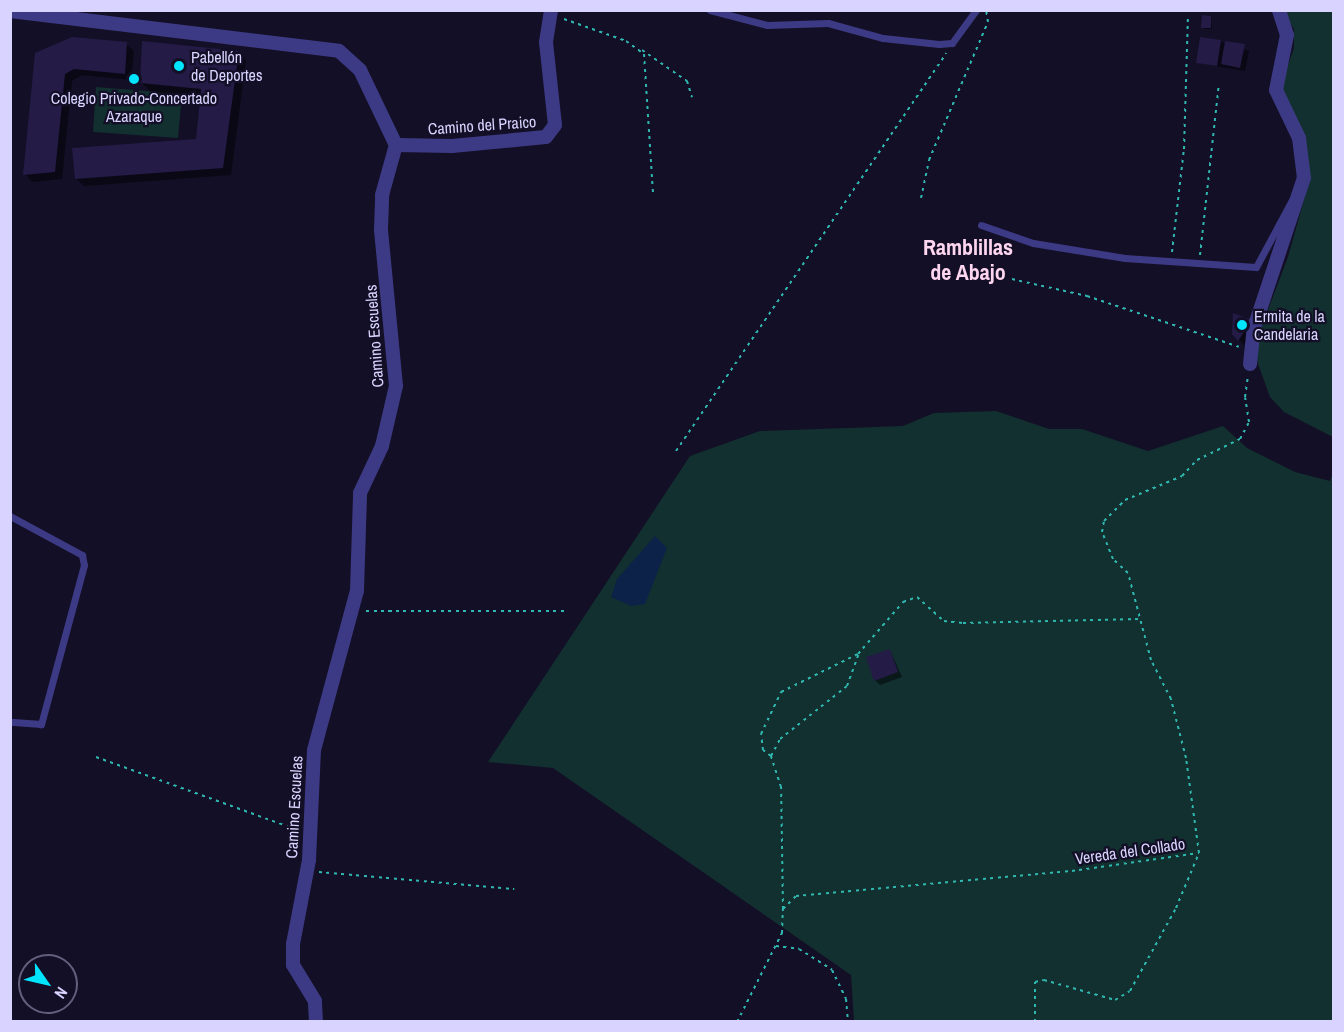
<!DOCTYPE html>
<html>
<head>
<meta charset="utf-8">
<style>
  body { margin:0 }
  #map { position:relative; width:1344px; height:1032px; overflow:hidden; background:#130f26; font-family:"Archivo Narrow",sans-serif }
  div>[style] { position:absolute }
  .green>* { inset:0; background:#12302f }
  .water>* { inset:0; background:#0c2248 }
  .shadow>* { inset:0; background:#0007 }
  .building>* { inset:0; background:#241b47 }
  .path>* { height:2px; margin-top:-1px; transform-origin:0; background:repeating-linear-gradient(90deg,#2fb8b0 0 3px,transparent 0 7.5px) }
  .lane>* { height:7px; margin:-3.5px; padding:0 3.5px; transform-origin:3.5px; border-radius:3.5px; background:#3d3a85 }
  .street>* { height:14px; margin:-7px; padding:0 7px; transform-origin:7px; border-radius:7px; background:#3d3a85 }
  .dots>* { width:16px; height:16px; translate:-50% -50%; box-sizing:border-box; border:3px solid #130f26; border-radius:50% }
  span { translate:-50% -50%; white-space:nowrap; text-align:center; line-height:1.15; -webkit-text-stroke:4.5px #130f26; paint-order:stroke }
  .poi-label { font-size:16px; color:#d9d4ff }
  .left { translate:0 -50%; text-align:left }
  .street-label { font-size:16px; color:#d9d4ff }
  .district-label { font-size:22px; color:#ffd6f0; font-weight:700 }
  .frame { position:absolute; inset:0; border:12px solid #d9d4ff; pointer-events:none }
  .north { position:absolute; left:18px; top:954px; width:60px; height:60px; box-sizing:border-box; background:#130f26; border:2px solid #625e7d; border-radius:50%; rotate:124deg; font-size:16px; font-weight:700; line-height:24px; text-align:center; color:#d9d4ff }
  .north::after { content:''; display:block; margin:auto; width:21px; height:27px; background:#00e5ff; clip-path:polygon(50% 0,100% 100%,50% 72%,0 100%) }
</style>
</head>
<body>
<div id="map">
  <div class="green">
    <div style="clip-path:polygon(1282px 11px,1333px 11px,1333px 437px,1284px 412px,1270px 397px,1257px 361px,1260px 331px,1288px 257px,1310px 178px,1307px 150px,1281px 85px,1294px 48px,1294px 29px)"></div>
    <div style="clip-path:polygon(96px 87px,182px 94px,178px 138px,93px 132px)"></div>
    <div style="clip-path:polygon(996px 411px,1049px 429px,1082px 429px,1148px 451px,1223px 426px,1247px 448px,1295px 472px,1330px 481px,1333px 473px,1333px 1021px,854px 1021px,851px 975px,553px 768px,488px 762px,690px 456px,760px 431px,903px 426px,934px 413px)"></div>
  </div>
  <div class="water">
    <div style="clip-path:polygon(655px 536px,667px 548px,645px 604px,631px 606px,611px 597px,617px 579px)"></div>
  </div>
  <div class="shadow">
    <div style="clip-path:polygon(1211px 17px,1212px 29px,1205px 29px,1203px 27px)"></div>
    <div style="clip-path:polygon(1220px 41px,1249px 51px,1245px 71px,1198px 63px)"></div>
    <div style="clip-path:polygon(126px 44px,134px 51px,131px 80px,82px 75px,72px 81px,62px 179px,32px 182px,25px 174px,36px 54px)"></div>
    <div style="clip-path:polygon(239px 52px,246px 60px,231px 175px,84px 186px,76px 179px,197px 140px,201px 98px,151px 92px,141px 82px)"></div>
    <div style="clip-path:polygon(1251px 321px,1250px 341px,1244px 345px,1233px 333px)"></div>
    <div style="clip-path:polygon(890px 650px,902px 677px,880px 685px,875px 680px)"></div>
  </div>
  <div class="building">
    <div style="clip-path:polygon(1202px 15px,1211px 16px,1211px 28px,1201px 28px)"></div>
    <div style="clip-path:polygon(72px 37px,127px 42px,125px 74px,74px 69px,65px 74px,55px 172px,23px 175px,35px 53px)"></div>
    <div style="clip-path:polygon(1200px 37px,1221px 40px,1217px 66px,1196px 63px)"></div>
    <div style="clip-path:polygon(142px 41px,239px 51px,223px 168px,75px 179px,72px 148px,196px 139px,201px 89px,140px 83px)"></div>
    <div style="clip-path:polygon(1225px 41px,1245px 44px,1240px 68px,1221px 64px)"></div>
    <div style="clip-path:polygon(1233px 313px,1252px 320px,1238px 341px,1232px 334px)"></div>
    <div style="clip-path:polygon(890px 649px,898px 672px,874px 681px,866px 657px)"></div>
  </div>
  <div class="path">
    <div style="left:564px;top:19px;width:66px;rotate:19.5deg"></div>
    <div style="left:626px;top:41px;width:22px;rotate:36deg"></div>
    <div style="left:644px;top:54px;width:141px;rotate:86.3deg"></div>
    <div style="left:642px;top:50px;width:55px;rotate:34.6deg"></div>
    <div style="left:687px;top:81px;width:17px;rotate:73deg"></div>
    <div style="left:921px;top:198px;width:39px;rotate:-78deg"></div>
    <div style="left:929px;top:160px;width:150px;rotate:-66.9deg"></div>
    <div style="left:988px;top:22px;width:12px;rotate:-99deg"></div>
    <div style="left:1172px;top:252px;width:104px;rotate:-83.4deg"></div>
    <div style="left:1184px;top:149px;width:134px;rotate:-88.3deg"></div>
    <div style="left:1200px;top:255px;width:172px;rotate:-83.7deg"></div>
    <div style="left:1012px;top:279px;width:77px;rotate:12.8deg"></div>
    <div style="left:1087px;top:296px;width:160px;rotate:18.5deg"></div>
    <div style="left:676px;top:451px;width:481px;rotate:-55.8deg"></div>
    <div style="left:366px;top:611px;width:202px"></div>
    <div style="left:771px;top:756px;width:10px;rotate:-143deg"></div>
    <div style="left:763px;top:750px;width:16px;rotate:-97deg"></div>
    <div style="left:761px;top:734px;width:47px;rotate:-64.5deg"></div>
    <div style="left:781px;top:692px;width:86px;rotate:-26.3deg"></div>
    <div style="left:858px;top:654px;width:69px;rotate:-49.1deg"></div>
    <div style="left:903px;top:602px;width:15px;rotate:-20deg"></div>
    <div style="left:917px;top:597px;width:36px;rotate:42deg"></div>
    <div style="left:944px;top:621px;width:19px;rotate:6deg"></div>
    <div style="left:963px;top:623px;width:177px;rotate:-1.3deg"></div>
    <div style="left:96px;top:757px;width:215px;rotate:19.9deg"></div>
    <div style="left:1199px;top:853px;width:96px;rotate:-97.8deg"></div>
    <div style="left:1186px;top:758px;width:61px;rotate:-104.3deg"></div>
    <div style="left:1171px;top:699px;width:44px;rotate:-117.1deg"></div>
    <div style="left:1151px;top:660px;width:90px;rotate:-104.8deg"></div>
    <div style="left:1128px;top:573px;width:21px;rotate:-137deg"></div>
    <div style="left:1113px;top:559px;width:29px;rotate:-112deg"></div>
    <div style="left:1102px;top:532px;width:11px;rotate:-80deg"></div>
    <div style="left:1104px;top:521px;width:30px;rotate:-45deg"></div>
    <div style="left:1125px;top:500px;width:62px;rotate:-22.8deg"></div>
    <div style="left:1182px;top:476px;width:22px;rotate:-47deg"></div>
    <div style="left:1197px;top:460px;width:48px;rotate:-26deg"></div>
    <div style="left:1240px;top:439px;width:19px;rotate:-62deg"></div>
    <div style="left:1249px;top:422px;width:25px;rotate:-99deg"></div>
    <div style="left:1245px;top:397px;width:21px;rotate:-82deg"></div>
    <div style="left:319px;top:872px;width:196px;rotate:5deg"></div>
    <div style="left:783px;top:909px;width:122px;rotate:-90.9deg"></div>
    <div style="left:781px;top:787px;width:33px;rotate:-108deg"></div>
    <div style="left:771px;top:756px;width:19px;rotate:-62deg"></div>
    <div style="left:780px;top:739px;width:85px;rotate:-38.3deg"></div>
    <div style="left:847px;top:686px;width:33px;rotate:-70deg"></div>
    <div style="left:776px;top:946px;width:23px;rotate:7deg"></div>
    <div style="left:799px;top:949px;width:39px;rotate:32deg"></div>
    <div style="left:832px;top:970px;width:32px;rotate:64deg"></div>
    <div style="left:846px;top:999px;width:23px;rotate:85deg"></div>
    <div style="left:737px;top:1022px;width:100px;rotate:-63.2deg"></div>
    <div style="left:782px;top:933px;width:24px;rotate:-88deg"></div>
    <div style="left:783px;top:909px;width:18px;rotate:-45deg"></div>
    <div style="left:796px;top:896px;width:284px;rotate:-5.2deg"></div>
    <div style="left:1079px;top:870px;width:121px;rotate:-8.1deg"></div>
    <div style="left:1035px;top:1022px;width:40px;rotate:-90deg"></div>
    <div style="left:1035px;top:982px;width:9px;rotate:-13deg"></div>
    <div style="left:1044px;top:980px;width:74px;rotate:15.7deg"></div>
    <div style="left:1115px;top:1000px;width:17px;rotate:-31deg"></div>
    <div style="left:1130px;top:991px;width:95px;rotate:-61deg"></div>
    <div style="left:1176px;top:908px;width:60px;rotate:-67.3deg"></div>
  </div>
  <div class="lane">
    <div style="left:710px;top:10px;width:59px;rotate:14.7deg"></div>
    <div style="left:767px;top:25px;width:61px;rotate:-1.9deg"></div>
    <div style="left:828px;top:23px;width:57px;rotate:15.3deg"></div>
    <div style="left:883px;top:38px;width:56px;rotate:6.1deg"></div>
    <div style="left:939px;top:44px;width:13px;rotate:-4deg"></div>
    <div style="left:952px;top:43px;width:41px;rotate:-54deg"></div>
    <div style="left:981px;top:225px;width:55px;rotate:19.1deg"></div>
    <div style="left:1033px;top:243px;width:93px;rotate:9.3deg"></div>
    <div style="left:1125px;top:258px;width:131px;rotate:3.9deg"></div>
    <div style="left:1256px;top:267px;width:81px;rotate:-61.8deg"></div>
    <div style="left:10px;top:516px;width:82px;rotate:28.4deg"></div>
    <div style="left:82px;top:555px;width:10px;rotate:79deg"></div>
    <div style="left:84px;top:565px;width:165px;rotate:105.1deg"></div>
    <div style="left:41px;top:724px;width:31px;rotate:-176deg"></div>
  </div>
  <div class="street">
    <div style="left:10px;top:11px;width:331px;rotate:6.9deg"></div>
    <div style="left:339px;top:51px;width:28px;rotate:42deg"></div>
    <div style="left:360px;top:70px;width:83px;rotate:64.4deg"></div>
    <div style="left:396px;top:145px;width:56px;rotate:1deg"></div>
    <div style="left:452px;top:146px;width:94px;rotate:-5.5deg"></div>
    <div style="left:546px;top:137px;width:15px;rotate:-53deg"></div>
    <div style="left:555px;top:125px;width:83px;rotate:-96.2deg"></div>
    <div style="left:546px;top:42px;width:32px;rotate:-81deg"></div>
    <div style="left:1250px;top:364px;width:36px;rotate:-84deg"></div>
    <div style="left:1254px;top:328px;width:158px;rotate:-71.6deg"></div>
    <div style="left:1304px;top:178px;width:40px;rotate:-97.1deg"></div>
    <div style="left:1299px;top:138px;width:53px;rotate:-115.6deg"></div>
    <div style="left:1276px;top:90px;width:56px;rotate:-78.7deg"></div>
    <div style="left:1287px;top:35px;width:26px;rotate:-108deg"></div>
    <div style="left:316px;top:1022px;width:21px;rotate:-93deg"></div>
    <div style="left:315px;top:1001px;width:42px;rotate:-121.4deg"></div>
    <div style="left:293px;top:965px;width:21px;rotate:-90deg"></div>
    <div style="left:293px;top:944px;width:86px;rotate:-79.2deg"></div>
    <div style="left:309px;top:860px;width:110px;rotate:-87.4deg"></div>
    <div style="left:314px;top:750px;width:165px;rotate:-74.9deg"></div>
    <div style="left:357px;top:591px;width:98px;rotate:-88.2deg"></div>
    <div style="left:360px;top:493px;width:52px;rotate:-64.9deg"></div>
    <div style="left:382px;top:446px;width:62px;rotate:-76.9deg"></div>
    <div style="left:396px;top:386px;width:157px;rotate:-95.5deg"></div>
    <div style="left:381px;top:230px;width:35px;rotate:-88deg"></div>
    <div style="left:382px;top:195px;width:52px;rotate:-74.4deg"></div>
  </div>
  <div class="dots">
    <div style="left:179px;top:66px;background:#00e5ff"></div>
    <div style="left:134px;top:79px;background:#00e5ff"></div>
    <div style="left:1242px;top:325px;background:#00e5ff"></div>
  </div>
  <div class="poi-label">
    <span class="left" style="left:191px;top:66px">Pabellón<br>de Deportes</span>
    <span style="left:134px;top:107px">Colegio Privado-Concertado<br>Azaraque</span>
    <span class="left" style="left:1254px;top:325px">Ermita de la<br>Candelaria</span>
  </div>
  <div class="street-label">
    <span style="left:482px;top:125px;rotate:-4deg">Camino del Praico</span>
    <span style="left:374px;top:336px;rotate:-94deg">Camino Escuelas</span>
    <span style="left:294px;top:807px;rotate:-87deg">Camino Escuelas</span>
    <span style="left:1130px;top:851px;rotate:-8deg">Vereda del Collado</span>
  </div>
  <div class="district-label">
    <span style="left:968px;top:260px">Ramblillas<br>de Abajo</span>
  </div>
  <div class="frame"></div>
  <div class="north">N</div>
</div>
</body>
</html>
